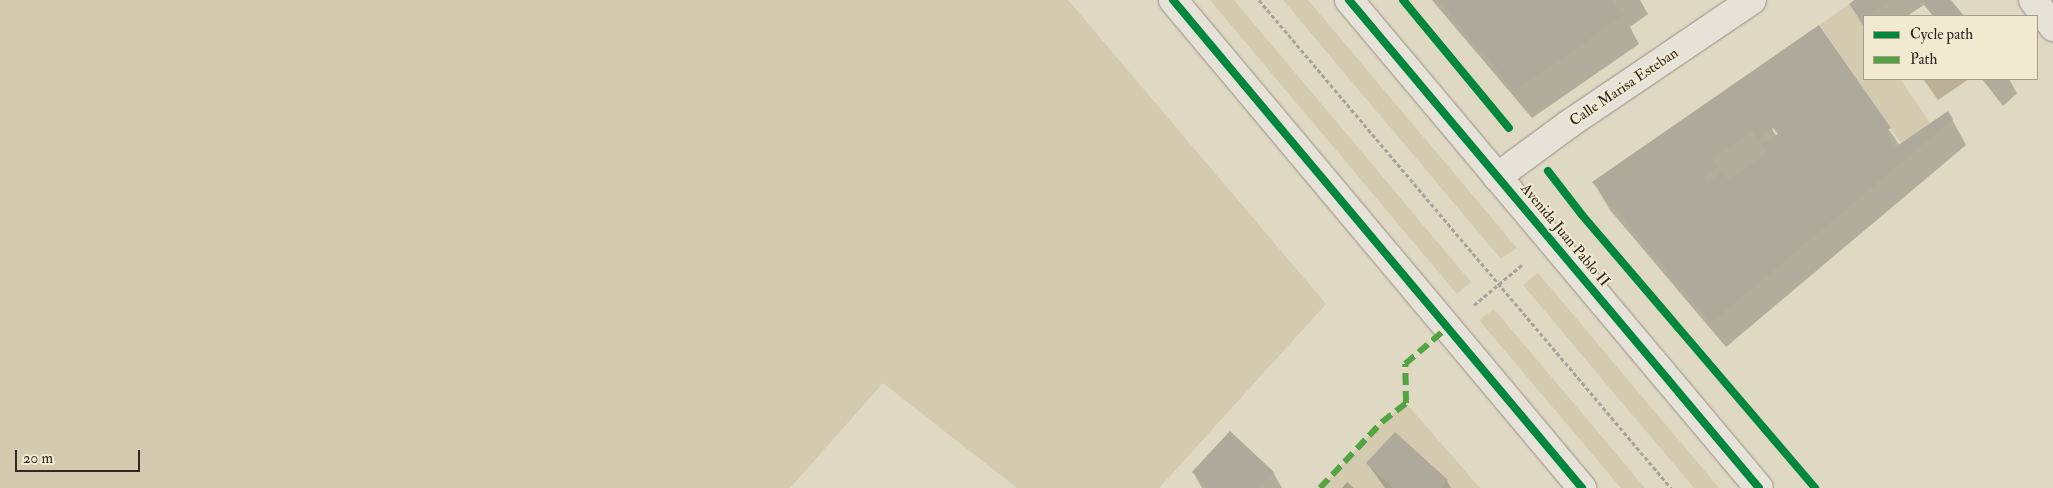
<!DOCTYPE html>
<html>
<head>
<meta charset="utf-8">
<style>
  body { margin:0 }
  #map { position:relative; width:2053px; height:488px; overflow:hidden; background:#dfd8c3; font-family:"IM FELL Double Pica",serif }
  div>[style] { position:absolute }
  .green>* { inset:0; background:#d4caaf }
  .water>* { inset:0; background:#bbb198 }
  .shadow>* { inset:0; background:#0003 }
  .building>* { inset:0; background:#afa99b }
  .path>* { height:3px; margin-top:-1.5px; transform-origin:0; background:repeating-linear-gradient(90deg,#a7a29a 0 4px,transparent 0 6.5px) }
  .roads { filter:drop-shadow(0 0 1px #958f83) drop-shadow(0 0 1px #958f83) }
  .minor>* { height:28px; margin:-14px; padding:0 14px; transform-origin:14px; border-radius:14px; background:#e6e2d7 }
  .quiet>* { height:6px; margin-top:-3px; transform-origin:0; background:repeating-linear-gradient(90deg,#52a341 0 12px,transparent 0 18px) }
  .cycleway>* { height:8px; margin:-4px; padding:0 4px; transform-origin:4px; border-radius:4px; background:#00873e }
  span { translate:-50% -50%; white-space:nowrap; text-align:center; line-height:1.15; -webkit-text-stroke:4px #f1ead1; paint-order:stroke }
  .street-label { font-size:15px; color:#322721 }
  .legend { position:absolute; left:1863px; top:15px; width:175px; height:65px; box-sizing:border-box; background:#f1ead1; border:1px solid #a59c8b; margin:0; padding:6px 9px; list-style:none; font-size:15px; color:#322721 }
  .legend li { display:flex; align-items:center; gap:10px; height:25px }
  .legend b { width:25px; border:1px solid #a59c8b }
  .scale { position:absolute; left:15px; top:450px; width:125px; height:22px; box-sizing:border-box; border:2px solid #322721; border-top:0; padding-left:6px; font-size:15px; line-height:18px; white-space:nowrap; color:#322721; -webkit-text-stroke:4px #f1ead1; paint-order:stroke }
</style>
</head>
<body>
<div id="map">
  <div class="green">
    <div style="clip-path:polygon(0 0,1068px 0,1326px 304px,1159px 488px,1017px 488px,883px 383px,790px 488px,0 488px)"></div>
    <div style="clip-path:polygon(1210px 0,1234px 0,1471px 282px,1457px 294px)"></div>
    <div style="clip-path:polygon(1283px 0,1308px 0,1517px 248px,1501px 259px)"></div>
    <div style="clip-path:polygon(1849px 4px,1864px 26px,1864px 79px,1900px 79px,1930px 123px,1901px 143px,1820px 25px)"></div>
    <div style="clip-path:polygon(1538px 273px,1719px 488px,1694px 488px,1523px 285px)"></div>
    <div style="clip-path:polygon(1494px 309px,1645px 488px,1621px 488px,1479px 320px)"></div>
    <div style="clip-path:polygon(1406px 403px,1480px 488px,1320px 488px,1382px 422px)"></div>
  </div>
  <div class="water">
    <div style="clip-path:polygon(1923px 79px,1969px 79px,1938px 100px)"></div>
  </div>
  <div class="shadow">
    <div style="clip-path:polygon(1432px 0,1640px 0,1648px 14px,1630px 27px,1639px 44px,1532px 118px)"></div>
    <div style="clip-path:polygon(1856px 0,1950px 0,1962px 16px,1933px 16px,1924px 5px,1907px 16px,1864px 16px,1864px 27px,1850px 4px)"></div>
    <div style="clip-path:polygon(evenodd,1819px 26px,1900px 146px,1948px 112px,1966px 145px,1726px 347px,1610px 210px,1594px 183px,1819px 26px,1771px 122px,1779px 136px,1776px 136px,1769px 123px,1771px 122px)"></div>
    <div style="clip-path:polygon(1982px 79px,2009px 79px,2017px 93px,2003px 106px)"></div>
    <div style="clip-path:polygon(1367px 463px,1447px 481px,1451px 488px,1385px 488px)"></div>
    <div style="clip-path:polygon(1193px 472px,1273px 472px,1282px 488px,1202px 488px)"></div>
    <div style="clip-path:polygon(1347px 482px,1354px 488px,1342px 488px)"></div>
  </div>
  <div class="building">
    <div style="clip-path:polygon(1438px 0,1613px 0,1612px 1px,1624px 15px,1515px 91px)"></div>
    <div style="clip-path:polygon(1854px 0,1891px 0,1861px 21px,1849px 4px)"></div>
    <div style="clip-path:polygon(1923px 0,1951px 0,1964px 16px,1936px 16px)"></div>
    <div style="clip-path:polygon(evenodd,1819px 25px,1891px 128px,1886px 131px,1894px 148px,1948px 111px,1953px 119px,1711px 323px,1592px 182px,1819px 25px,1773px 128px,1778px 134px,1762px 145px,1767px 153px,1728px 180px,1723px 172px,1707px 183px,1703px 177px,1718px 166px,1712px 158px,1752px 131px,1758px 139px,1773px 128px)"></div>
    <div style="clip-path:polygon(1230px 431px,1274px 472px,1259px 488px,1209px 488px,1192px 472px)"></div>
    <div style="clip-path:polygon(1395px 432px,1448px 480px,1441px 488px,1393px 488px,1366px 463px)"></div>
  </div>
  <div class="path">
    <div style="left:1259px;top:0;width:639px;rotate:49.83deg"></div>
    <div style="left:1474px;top:305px;width:64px;rotate:-39.9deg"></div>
  </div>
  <div class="roads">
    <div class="minor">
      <div style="left:1173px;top:0;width:637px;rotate:50.03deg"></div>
      <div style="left:1349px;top:0;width:637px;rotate:49.96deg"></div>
      <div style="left:2033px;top:0;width:34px;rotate:53deg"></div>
      <div style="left:1497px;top:177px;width:89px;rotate:-36.4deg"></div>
      <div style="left:1569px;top:124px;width:221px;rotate:-34.1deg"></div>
    </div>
  </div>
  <div class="quiet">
    <div style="left:1320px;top:488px;width:91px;rotate:-46.8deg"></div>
    <div style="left:1382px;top:422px;width:31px;rotate:-38deg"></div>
    <div style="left:1406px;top:403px;width:39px;rotate:-91deg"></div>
    <div style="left:1405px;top:364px;width:57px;rotate:-40.7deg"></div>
  </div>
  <div class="cycleway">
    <div style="left:1173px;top:0;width:637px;rotate:50.03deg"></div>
    <div style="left:1349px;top:0;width:637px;rotate:49.96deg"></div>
    <div style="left:1403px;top:0;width:166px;rotate:50.4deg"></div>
    <div style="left:1548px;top:171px;width:56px;rotate:52.3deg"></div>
    <div style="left:1582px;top:215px;width:359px;rotate:49.5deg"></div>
  </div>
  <div class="street-label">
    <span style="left:1624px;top:87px;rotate:-34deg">Calle Marisa Esteban</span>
    <span style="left:1565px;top:235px;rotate:50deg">Avenida Juan Pablo II</span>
  </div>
  <ul class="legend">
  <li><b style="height:6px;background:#00873e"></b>Cycle path</li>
  <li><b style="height:6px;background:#52a341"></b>Path</li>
  </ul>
  <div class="scale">20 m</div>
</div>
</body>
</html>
